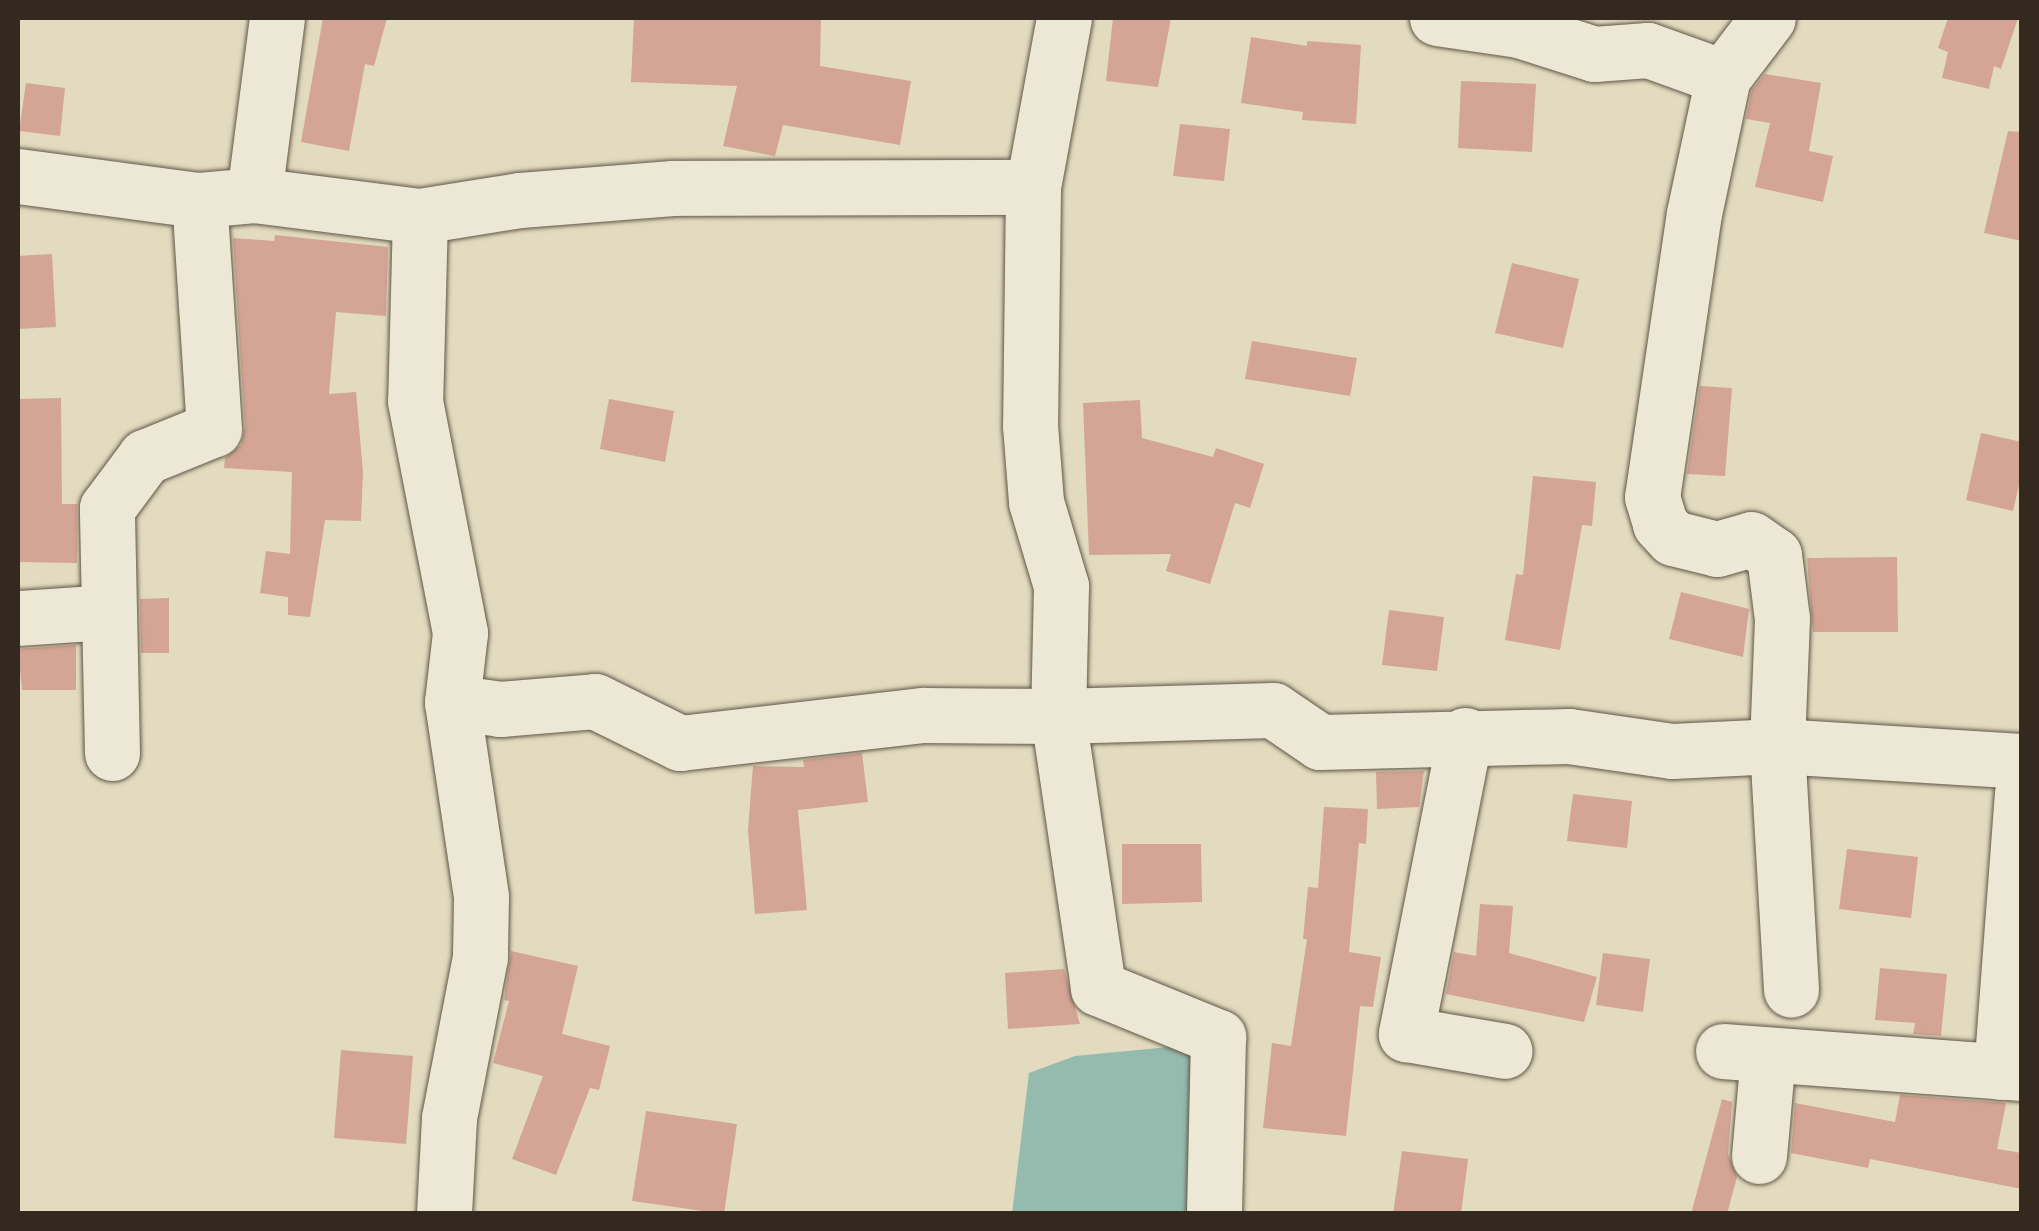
<!DOCTYPE html>
<html>
<head>
<meta charset="utf-8">
<style>
  body { margin:0 }
  #map { position:relative; width:2039px; height:1231px; overflow:hidden; background:#e2dbbf; font-family:"Old Standard TT",serif }
  div>[style] { position:absolute }
  .water>* { inset:0; background:#95bbae }
  .building>* { inset:0; background:#d4a595 }
  .roads { filter:drop-shadow(0 0 2px #605647) drop-shadow(0 0 2px #605647) }
  .minor>* { height:55px; margin:-27.5px; padding:0 27.5px; transform-origin:27.5px; border-radius:27.5px; background:#ece8d5 }
  span { translate:-50% -50%; white-space:nowrap; text-align:center; line-height:1.15; -webkit-text-stroke:9px #ece8d5; paint-order:stroke }
  .frame { position:absolute; inset:0; border:20px solid #34291f; pointer-events:none }
</style>
</head>
<body>
<div id="map">
  <div class="water">
    <div style="clip-path:polygon(1190px 1045px,1192px 1213px,1012px 1214px,1029px 1073px,1075px 1056px)"></div>
  </div>
  <div class="building">
    <div style="clip-path:polygon(323px 18px,387px 18px,374px 66px,365px 64px,349px 151px,301px 142px)"></div>
    <div style="clip-path:polygon(634px 18px,821px 18px,820px 66px,911px 81px,900px 145px,783px 125px,775px 156px,723px 146px,737px 86px,631px 82px)"></div>
    <div style="clip-path:polygon(1113px 18px,1171px 18px,1158px 87px,1106px 81px)"></div>
    <div style="clip-path:polygon(1948px 18px,2018px 18px,2001px 69px,1994px 66px,1989px 89px,1942px 78px,1948px 52px,1938px 48px)"></div>
    <div style="clip-path:polygon(1251px 37px,1307px 46px,1307px 41px,1361px 45px,1356px 124px,1302px 120px,1303px 112px,1241px 103px)"></div>
    <div style="clip-path:polygon(1765px 74px,1821px 83px,1809px 151px,1833px 156px,1823px 202px,1755px 187px,1770px 123px,1746px 119px,1752px 90px)"></div>
    <div style="clip-path:polygon(1461px 81px,1536px 84px,1532px 152px,1458px 148px)"></div>
    <div style="clip-path:polygon(26px 83px,65px 88px,60px 136px,19px 131px)"></div>
    <div style="clip-path:polygon(1180px 124px,1230px 129px,1224px 181px,1173px 176px)"></div>
    <div style="clip-path:polygon(2008px 131px,2022px 132px,2022px 241px,1984px 233px)"></div>
    <div style="clip-path:polygon(275px 235px,388px 247px,386px 316px,336px 312px,329px 394px,356px 392px,363px 472px,361px 521px,325px 520px,310px 617px,288px 615px,288px 597px,260px 593px,266px 551px,290px 554px,292px 472px,224px 468px,225px 458px,241px 445px,245px 427px,233px 238px,274px 241px)"></div>
    <div style="clip-path:polygon(52px 254px,56px 327px,18px 329px,18px 256px)"></div>
    <div style="clip-path:polygon(1512px 263px,1579px 279px,1563px 348px,1495px 333px)"></div>
    <div style="clip-path:polygon(1252px 341px,1357px 358px,1350px 396px,1245px 379px)"></div>
    <div style="clip-path:polygon(1700px 386px,1732px 388px,1725px 476px,1687px 474px)"></div>
    <div style="clip-path:polygon(61px 398px,62px 504px,77px 504px,77px 563px,18px 562px,18px 399px)"></div>
    <div style="clip-path:polygon(609px 399px,674px 411px,665px 462px,600px 449px)"></div>
    <div style="clip-path:polygon(1140px 400px,1142px 438px,1213px 457px,1216px 448px,1264px 464px,1250px 508px,1235px 503px,1210px 584px,1166px 571px,1171px 554px,1089px 555px,1083px 403px)"></div>
    <div style="clip-path:polygon(1981px 433px,2022px 442px,2022px 472px,2013px 511px,1966px 500px)"></div>
    <div style="clip-path:polygon(1533px 476px,1596px 482px,1592px 526px,1582px 525px,1560px 650px,1505px 640px,1516px 574px,1523px 575px)"></div>
    <div style="clip-path:polygon(1897px 557px,1898px 632px,1813px 632px,1807px 558px)"></div>
    <div style="clip-path:polygon(1681px 592px,1749px 609px,1743px 657px,1669px 639px)"></div>
    <div style="clip-path:polygon(169px 598px,169px 653px,141px 653px,140px 599px)"></div>
    <div style="clip-path:polygon(1389px 610px,1444px 617px,1437px 671px,1382px 665px)"></div>
    <div style="clip-path:polygon(76px 645px,76px 690px,22px 690px,18px 649px)"></div>
    <div style="clip-path:polygon(862px 753px,868px 802px,798px 810px,807px 910px,755px 914px,748px 830px,753px 766px,804px 767px,803px 760px)"></div>
    <div style="clip-path:polygon(1424px 771px,1419px 807px,1377px 809px,1376px 772px)"></div>
    <div style="clip-path:polygon(1573px 794px,1632px 801px,1627px 848px,1567px 841px)"></div>
    <div style="clip-path:polygon(1324px 807px,1368px 809px,1366px 844px,1359px 843px,1349px 952px,1381px 957px,1373px 1007px,1360px 1006px,1346px 1136px,1263px 1128px,1272px 1043px,1291px 1046px,1307px 939px,1303px 939px,1308px 887px,1318px 888px)"></div>
    <div style="clip-path:polygon(1122px 844px,1201px 844px,1202px 902px,1122px 904px)"></div>
    <div style="clip-path:polygon(1847px 849px,1918px 857px,1911px 918px,1839px 909px)"></div>
    <div style="clip-path:polygon(1480px 904px,1513px 906px,1509px 953px,1597px 977px,1584px 1022px,1446px 994px,1454px 952px,1476px 956px)"></div>
    <div style="clip-path:polygon(511px 951px,578px 966px,562px 1034px,610px 1046px,599px 1090px,590px 1088px,556px 1175px,512px 1159px,543px 1076px,493px 1063px,509px 1001px,504px 1000px)"></div>
    <div style="clip-path:polygon(1603px 953px,1650px 959px,1643px 1012px,1596px 1005px)"></div>
    <div style="clip-path:polygon(1880px 968px,1947px 974px,1941px 1036px,1913px 1034px,1915px 1023px,1875px 1020px)"></div>
    <div style="clip-path:polygon(1064px 969px,1080px 1024px,1008px 1029px,1005px 973px)"></div>
    <div style="clip-path:polygon(341px 1050px,413px 1056px,406px 1144px,334px 1138px)"></div>
    <div style="clip-path:polygon(1900px 1095px,2006px 1103px,1997px 1149px,2022px 1153px,2022px 1189px,1870px 1159px,1868px 1168px,1791px 1153px,1795px 1103px,1895px 1122px)"></div>
    <div style="clip-path:polygon(1722px 1099px,1732px 1102px,1728px 1154px,1737px 1177px,1727px 1214px,1691px 1214px)"></div>
    <div style="clip-path:polygon(646px 1111px,737px 1124px,724px 1214px,632px 1201px)"></div>
    <div style="clip-path:polygon(1402px 1151px,1468px 1159px,1461px 1214px,1393px 1214px)"></div>
  </div>
  <div class="roads">
    <div class="minor">
      <div style="left:1064px;top:18px;width:172px;rotate:100.4deg"></div>
      <div style="left:1033px;top:187px;width:238px;rotate:90.7deg"></div>
      <div style="left:1030px;top:425px;width:77px;rotate:85.5deg"></div>
      <div style="left:1036px;top:502px;width:88px;rotate:73.4deg"></div>
      <div style="left:1061px;top:586px;width:130px;rotate:91.3deg"></div>
      <div style="left:1058px;top:716px;width:215px;rotate:-1.6deg"></div>
      <div style="left:1273px;top:710px;width:57px;rotate:34.2deg"></div>
      <div style="left:1320px;top:742px;width:249px;rotate:-1.4deg"></div>
      <div style="left:1569px;top:736px;width:104px;rotate:8.3deg"></div>
      <div style="left:1672px;top:751px;width:105px;rotate:-2.7deg"></div>
      <div style="left:1777px;top:746px;width:244px;rotate:86.7deg"></div>
      <div style="left:1437px;top:18px;width:83px;rotate:8.3deg"></div>
      <div style="left:1519px;top:30px;width:79px;rotate:17.7deg"></div>
      <div style="left:1594px;top:54px;width:54px;rotate:-4.2deg"></div>
      <div style="left:1648px;top:50px;width:80px;rotate:19.8deg"></div>
      <div style="left:1723px;top:77px;width:74px;rotate:-52.7deg"></div>
      <div style="left:1723px;top:77px;width:139px;rotate:102deg"></div>
      <div style="left:1694px;top:213px;width:287px;rotate:98.4deg"></div>
      <div style="left:1652px;top:497px;width:28px;rotate:73deg"></div>
      <div style="left:1660px;top:524px;width:19px;rotate:47deg"></div>
      <div style="left:1673px;top:538px;width:45px;rotate:14deg"></div>
      <div style="left:1717px;top:549px;width:35px;rotate:-16deg"></div>
      <div style="left:1751px;top:539px;width:28px;rotate:35deg"></div>
      <div style="left:1774px;top:555px;width:64px;rotate:82.9deg"></div>
      <div style="left:1782px;top:619px;width:127px;rotate:92.3deg"></div>
      <div style="left:1777px;top:746px;width:245px;rotate:3.5deg"></div>
      <div style="left:18px;top:176px;width:183px;rotate:7.6deg"></div>
      <div style="left:199px;top:200px;width:55px;rotate:-5.2deg"></div>
      <div style="left:254px;top:195px;width:167px;rotate:7.2deg"></div>
      <div style="left:420px;top:216px;width:101px;rotate:-9.1deg"></div>
      <div style="left:520px;top:200px;width:153px;rotate:-4.5deg"></div>
      <div style="left:673px;top:188px;width:360px;rotate:-0.2deg"></div>
      <div style="left:254px;top:195px;width:178px;rotate:-82.6deg"></div>
      <div style="left:420px;top:216px;width:185px;rotate:91.5deg"></div>
      <div style="left:415px;top:401px;width:236px;rotate:79deg"></div>
      <div style="left:460px;top:633px;width:69px;rotate:96.6deg"></div>
      <div style="left:452px;top:702px;width:197px;rotate:81.5deg"></div>
      <div style="left:481px;top:897px;width:60px;rotate:91deg"></div>
      <div style="left:480px;top:957px;width:164px;rotate:100.9deg"></div>
      <div style="left:449px;top:1118px;width:96px;rotate:93deg"></div>
      <div style="left:18px;top:618px;width:91px;rotate:-3.8deg"></div>
      <div style="left:452px;top:702px;width:49px;rotate:8.3deg"></div>
      <div style="left:500px;top:709px;width:95px;rotate:-4.8deg"></div>
      <div style="left:595px;top:701px;width:95px;rotate:26.3deg"></div>
      <div style="left:680px;top:743px;width:245px;rotate:-6.6deg"></div>
      <div style="left:923px;top:715px;width:135px;rotate:0.4deg"></div>
      <div style="left:1058px;top:716px;width:275px;rotate:81.6deg"></div>
      <div style="left:1098px;top:988px;width:130px;rotate:22.2deg"></div>
      <div style="left:1218px;top:1037px;width:177px;rotate:91.3deg"></div>
      <div style="left:1465px;top:735px;width:305px;rotate:101.2deg"></div>
      <div style="left:1406px;top:1034px;width:100px;rotate:9.7deg"></div>
      <div style="left:112px;top:753px;width:245px;rotate:-91.2deg"></div>
      <div style="left:107px;top:508px;width:64px;rotate:-53.3deg"></div>
      <div style="left:145px;top:457px;width:74px;rotate:-22.1deg"></div>
      <div style="left:214px;top:429px;width:229px;rotate:-93.7deg"></div>
      <div style="left:1723px;top:1051px;width:300px;rotate:4.2deg"></div>
      <div style="left:2001px;top:1072px;width:280px;rotate:-85.7deg"></div>
      <div style="left:1759px;top:1156px;width:101px;rotate:-84.9deg"></div>
    </div>
  </div>
  <div class="frame"></div>
</div>
</body>
</html>
